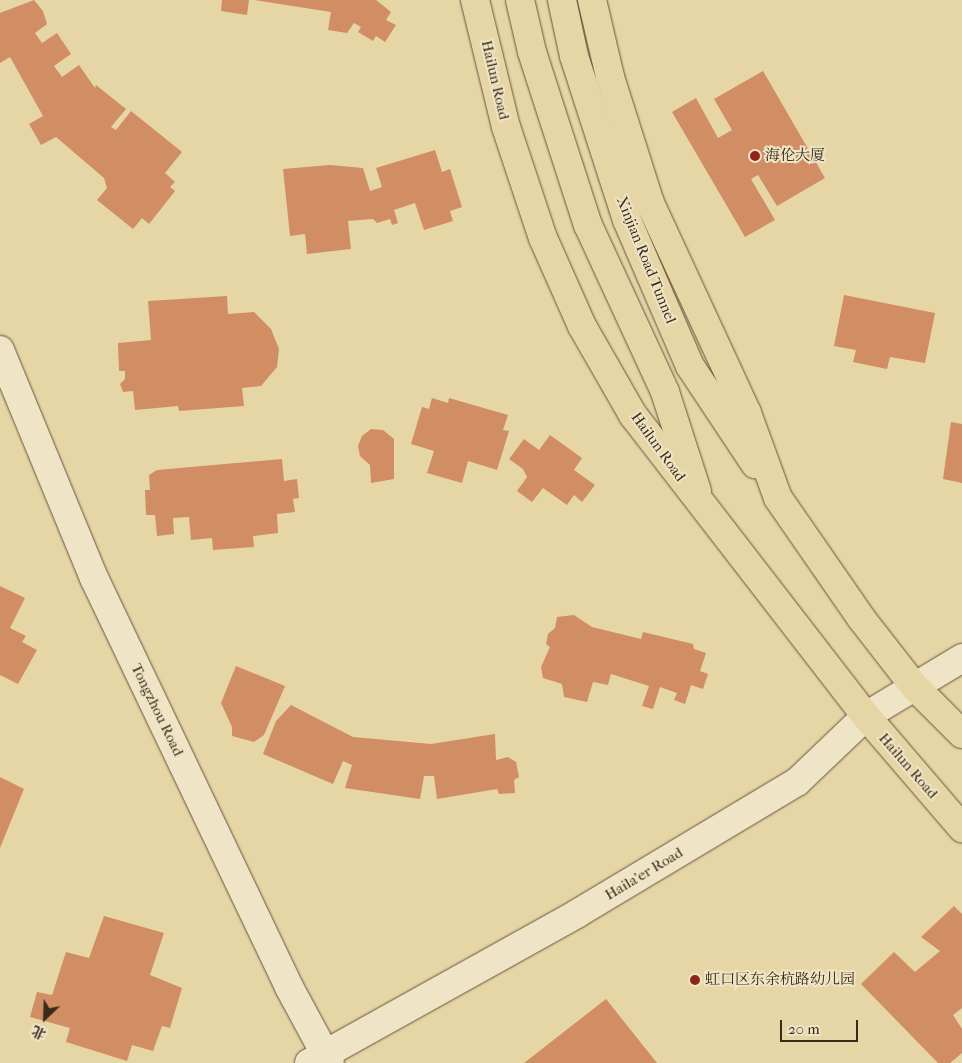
<!DOCTYPE html>
<html>
<head>
<meta charset="utf-8">
<style>
  body { margin:0 }
  #map { position:relative; width:962px; height:1063px; overflow:hidden; background:#e6d6a6; font-family:"IM FELL French Canon","Noto Serif SC",serif }
  div>[style] { position:absolute }
  .building>* { inset:0; background:#d18d64 }
  .roads { filter:drop-shadow(0 0 1px #64553c) drop-shadow(0 0 1px #64553c) }
  .minor>* { height:28px; margin:-14px; padding:0 14px; transform-origin:14px; border-radius:14px; background:#efe4c5 }
  .major>* { height:28px; margin:-14px; padding:0 14px; transform-origin:14px; border-radius:14px; background:#e6d6a6 }
  .dots>* { width:14px; height:14px; translate:-50% -50%; box-sizing:border-box; border:2px solid #efe4c5; border-radius:50% }
  span { translate:-50% -50%; white-space:nowrap; text-align:center; line-height:1.15; -webkit-text-stroke:4px #efe4c5; paint-order:stroke }
  .street-label { font-size:15px; color:#392a19 }
  .poi-label { font-size:15px; color:#392a19 }
  .left { translate:0 -50%; text-align:left }
  .north { position:absolute; left:20px; top:993px; width:50px; height:50px; -webkit-text-stroke:4px #efe4c5; paint-order:stroke; rotate:204deg; font-size:14px; font-weight:700; line-height:20px; text-align:center; color:#392a19 }
  .north::after { content:''; display:block; margin:auto; width:18px; height:22px; background:#392a19; clip-path:polygon(50% 0,100% 100%,50% 72%,0 100%) }
  .scale { position:absolute; left:780px; top:1020px; width:78px; height:22px; box-sizing:border-box; border:2px solid #392a19; border-top:0; padding-left:6px; font-size:15px; line-height:18px; white-space:nowrap; color:#392a19; -webkit-text-stroke:4px #efe4c5; paint-order:stroke }
</style>
</head>
<body>
<div id="map">
  <div class="building">
    <div style="clip-path:polygon(34px 0,43px 11px,47px 24px,35px 33px,42px 43px,57px 33px,71px 54px,54px 66px,62px 77px,79px 65px,95px 88px,96px 85px,126px 109px,111px 127px,116px 130px,131px 111px,182px 152px,165px 173px,175px 182px,170px 187px,175px 191px,149px 224px,142px 218px,133px 229px,97px 200px,107px 188px,104px 178px,56px 137px,41px 145px,29px 124px,43px 116px,10px 57px,0 63px,0 13px)"></div>
    <div style="clip-path:polygon(222px 0,249px 0,247px 15px,221px 11px)"></div>
    <div style="clip-path:polygon(254px 0,376px 0,391px 12px,386px 20px,396px 25px,385px 42px,376px 36px,373px 41px,358px 32px,361px 27px,354px 23px,347px 33px,328px 30px,331px 12px)"></div>
    <div style="clip-path:polygon(763px 71px,825px 178px,777px 206px,758px 175px,751px 179px,775px 220px,745px 237px,672px 112px,696px 98px,718px 138px,732px 130px,714px 99px)"></div>
    <div style="clip-path:polygon(435px 150px,442px 172px,450px 169px,462px 207px,450px 211px,453px 221px,424px 230px,415px 203px,394px 210px,398px 223px,392px 225px,390px 219px,377px 223px,373px 219px,348px 221px,351px 249px,307px 254px,305px 234px,290px 236px,283px 169px,330px 165px,363px 168px,370px 191px,382px 187px,376px 168px)"></div>
    <div style="clip-path:polygon(844px 295px,935px 313px,925px 363px,890px 357px,887px 369px,853px 362px,856px 350px,834px 346px)"></div>
    <div style="clip-path:polygon(227px 296px,228px 314px,254px 312px,271px 329px,279px 349px,277px 367px,261px 386px,242px 388px,244px 406px,179px 411px,178px 406px,135px 410px,133px 391px,123px 392px,120px 384px,125px 379px,125px 371px,119px 371px,118px 343px,151px 340px,148px 301px)"></div>
    <div style="clip-path:polygon(432px 398px,448px 403px,449px 398px,508px 415px,503px 430px,509px 431px,497px 470px,468px 461px,462px 483px,427px 473px,434px 451px,411px 444px,422px 407px,429px 409px)"></div>
    <div style="clip-path:polygon(951px 422px,962px 424px,962px 483px,943px 479px)"></div>
    <div style="clip-path:polygon(371px 429px,383px 430px,394px 439px,394px 479px,371px 483px,370px 465px,360px 456px,358px 446px,362px 436px)"></div>
    <div style="clip-path:polygon(550px 435px,582px 458px,574px 470px,595px 485px,582px 502px,574px 495px,567px 505px,543px 488px,532px 502px,517px 491px,527px 477px,523px 469px,509px 459px,524px 439px,539px 450px)"></div>
    <div style="clip-path:polygon(282px 459px,284px 481px,297px 479px,299px 498px,293px 499px,295px 512px,277px 514px,278px 533px,253px 536px,254px 547px,213px 550px,212px 538px,191px 540px,189px 517px,173px 518px,174px 534px,157px 536px,155px 515px,146px 515px,145px 490px,150px 490px,149px 475px,157px 470px)"></div>
    <div style="clip-path:polygon(0 586px,25px 598px,10px 628px,26px 636px,22px 642px,37px 650px,18px 684px,0 675px)"></div>
    <div style="clip-path:polygon(574px 615px,592px 627px,641px 639px,643px 632px,693px 644px,694px 649px,706px 653px,700px 671px,708px 674px,703px 689px,691px 685px,685px 704px,674px 700px,677px 693px,660px 687px,653px 709px,642px 706px,649px 686px,611px 674px,608px 685px,593px 682px,587px 702px,564px 697px,562px 684px,543px 678px,541px 667px,550px 647px,546px 644px,548px 634px,555px 628px,557px 617px)"></div>
    <div style="clip-path:polygon(236px 666px,285px 686px,264px 735px,254px 742px,232px 736px,232px 727px,221px 703px)"></div>
    <div style="clip-path:polygon(291px 705px,353px 737px,431px 744px,495px 734px,496px 760px,508px 757px,516px 762px,519px 777px,514px 780px,515px 793px,499px 794px,497px 789px,437px 799px,434px 776px,424px 776px,420px 799px,345px 788px,352px 765px,343px 761px,333px 784px,263px 754px,276px 721px)"></div>
    <div style="clip-path:polygon(0 777px,24px 789px,0 848px)"></div>
    <div style="clip-path:polygon(954px 906px,962px 914px,962px 1008px,953px 1015px,962px 1029px,962px 1053px,950px 1063px,938px 1063px,861px 984px,894px 952px,915px 972px,940px 951px,921px 937px)"></div>
    <div style="clip-path:polygon(104px 916px,164px 933px,150px 975px,182px 988px,170px 1028px,162px 1026px,153px 1051px,132px 1045px,127px 1061px,66px 1042px,70px 1028px,30px 1017px,37px 992px,52px 995px,66px 952px,89px 958px)"></div>
    <div style="clip-path:polygon(606px 999px,657px 1063px,524px 1063px)"></div>
  </div>
  <div class="roads">
    <div class="minor">
      <div style="left:0;top:350px;width:247px;rotate:67.6deg"></div>
      <div style="left:94px;top:578px;width:453px;rotate:64.5deg"></div>
      <div style="left:289px;top:987px;width:86px;rotate:61.7deg"></div>
      <div style="left:309px;top:1063px;width:308px;rotate:-29.1deg"></div>
      <div style="left:578px;top:913px;width:255px;rotate:-30.9deg"></div>
      <div style="left:797px;top:782px;width:95px;rotate:-43.7deg"></div>
      <div style="left:866px;top:716px;width:112px;rotate:-31.1deg"></div>
    </div>
    <div class="major">
      <div style="left:475px;top:0;width:131px;rotate:76.3deg"></div>
      <div style="left:506px;top:127px;width:117px;rotate:71.6deg"></div>
      <div style="left:543px;top:238px;width:96px;rotate:66.1deg"></div>
      <div style="left:582px;top:326px;width:103px;rotate:60.2deg"></div>
      <div style="left:633px;top:415px;width:381px;rotate:52.3deg"></div>
      <div style="left:866px;top:716px;width:148px;rotate:49.4deg"></div>
      <div style="left:520px;top:0;width:53px;rotate:77deg"></div>
      <div style="left:532px;top:52px;width:182px;rotate:72.1deg"></div>
      <div style="left:588px;top:225px;width:184px;rotate:65.2deg"></div>
      <div style="left:665px;top:392px;width:104px;rotate:72.1deg"></div>
      <div style="left:562px;top:0;width:57px;rotate:77.9deg"></div>
      <div style="left:574px;top:56px;width:172px;rotate:72.1deg"></div>
      <div style="left:627px;top:220px;width:159px;rotate:66.7deg"></div>
      <div style="left:690px;top:366px;width:118px;rotate:56.4deg"></div>
      <div style="left:592px;top:0;width:79px;rotate:76.8deg"></div>
      <div style="left:610px;top:77px;width:132px;rotate:72.4deg"></div>
      <div style="left:650px;top:203px;width:231px;rotate:65.2deg"></div>
      <div style="left:747px;top:413px;width:90px;rotate:70deg"></div>
      <div style="left:778px;top:498px;width:146px;rotate:55.3deg"></div>
      <div style="left:861px;top:618px;width:86px;rotate:52.1deg"></div>
      <div style="left:914px;top:686px;width:68px;rotate:45deg"></div>
    </div>
  </div>
  <div class="dots">
    <div style="left:755px;top:156px;background:#8f2418"></div>
    <div style="left:695px;top:980px;background:#8f2418"></div>
  </div>
  <div class="street-label">
    <span style="left:495px;top:80px;rotate:77deg">Hailun Road</span>
    <span style="left:646px;top:260px;rotate:68deg">Xinjian Road Tunnel</span>
    <span style="left:658px;top:447px;rotate:54deg">Hailun Road</span>
    <span style="left:157px;top:710px;rotate:64deg">Tongzhou Road</span>
    <span style="left:908px;top:766px;rotate:49deg">Hailun Road</span>
    <span style="left:644px;top:874px;rotate:-31deg">Haila'er Road</span>
  </div>
  <div class="poi-label">
    <span class="left" style="left:765px;top:156px">海伦大厦</span>
    <span class="left" style="left:705px;top:980px">虹口区东余杭路幼儿园</span>
  </div>
  <div class="north">北</div>
  <div class="scale">20 m</div>
</div>
</body>
</html>
